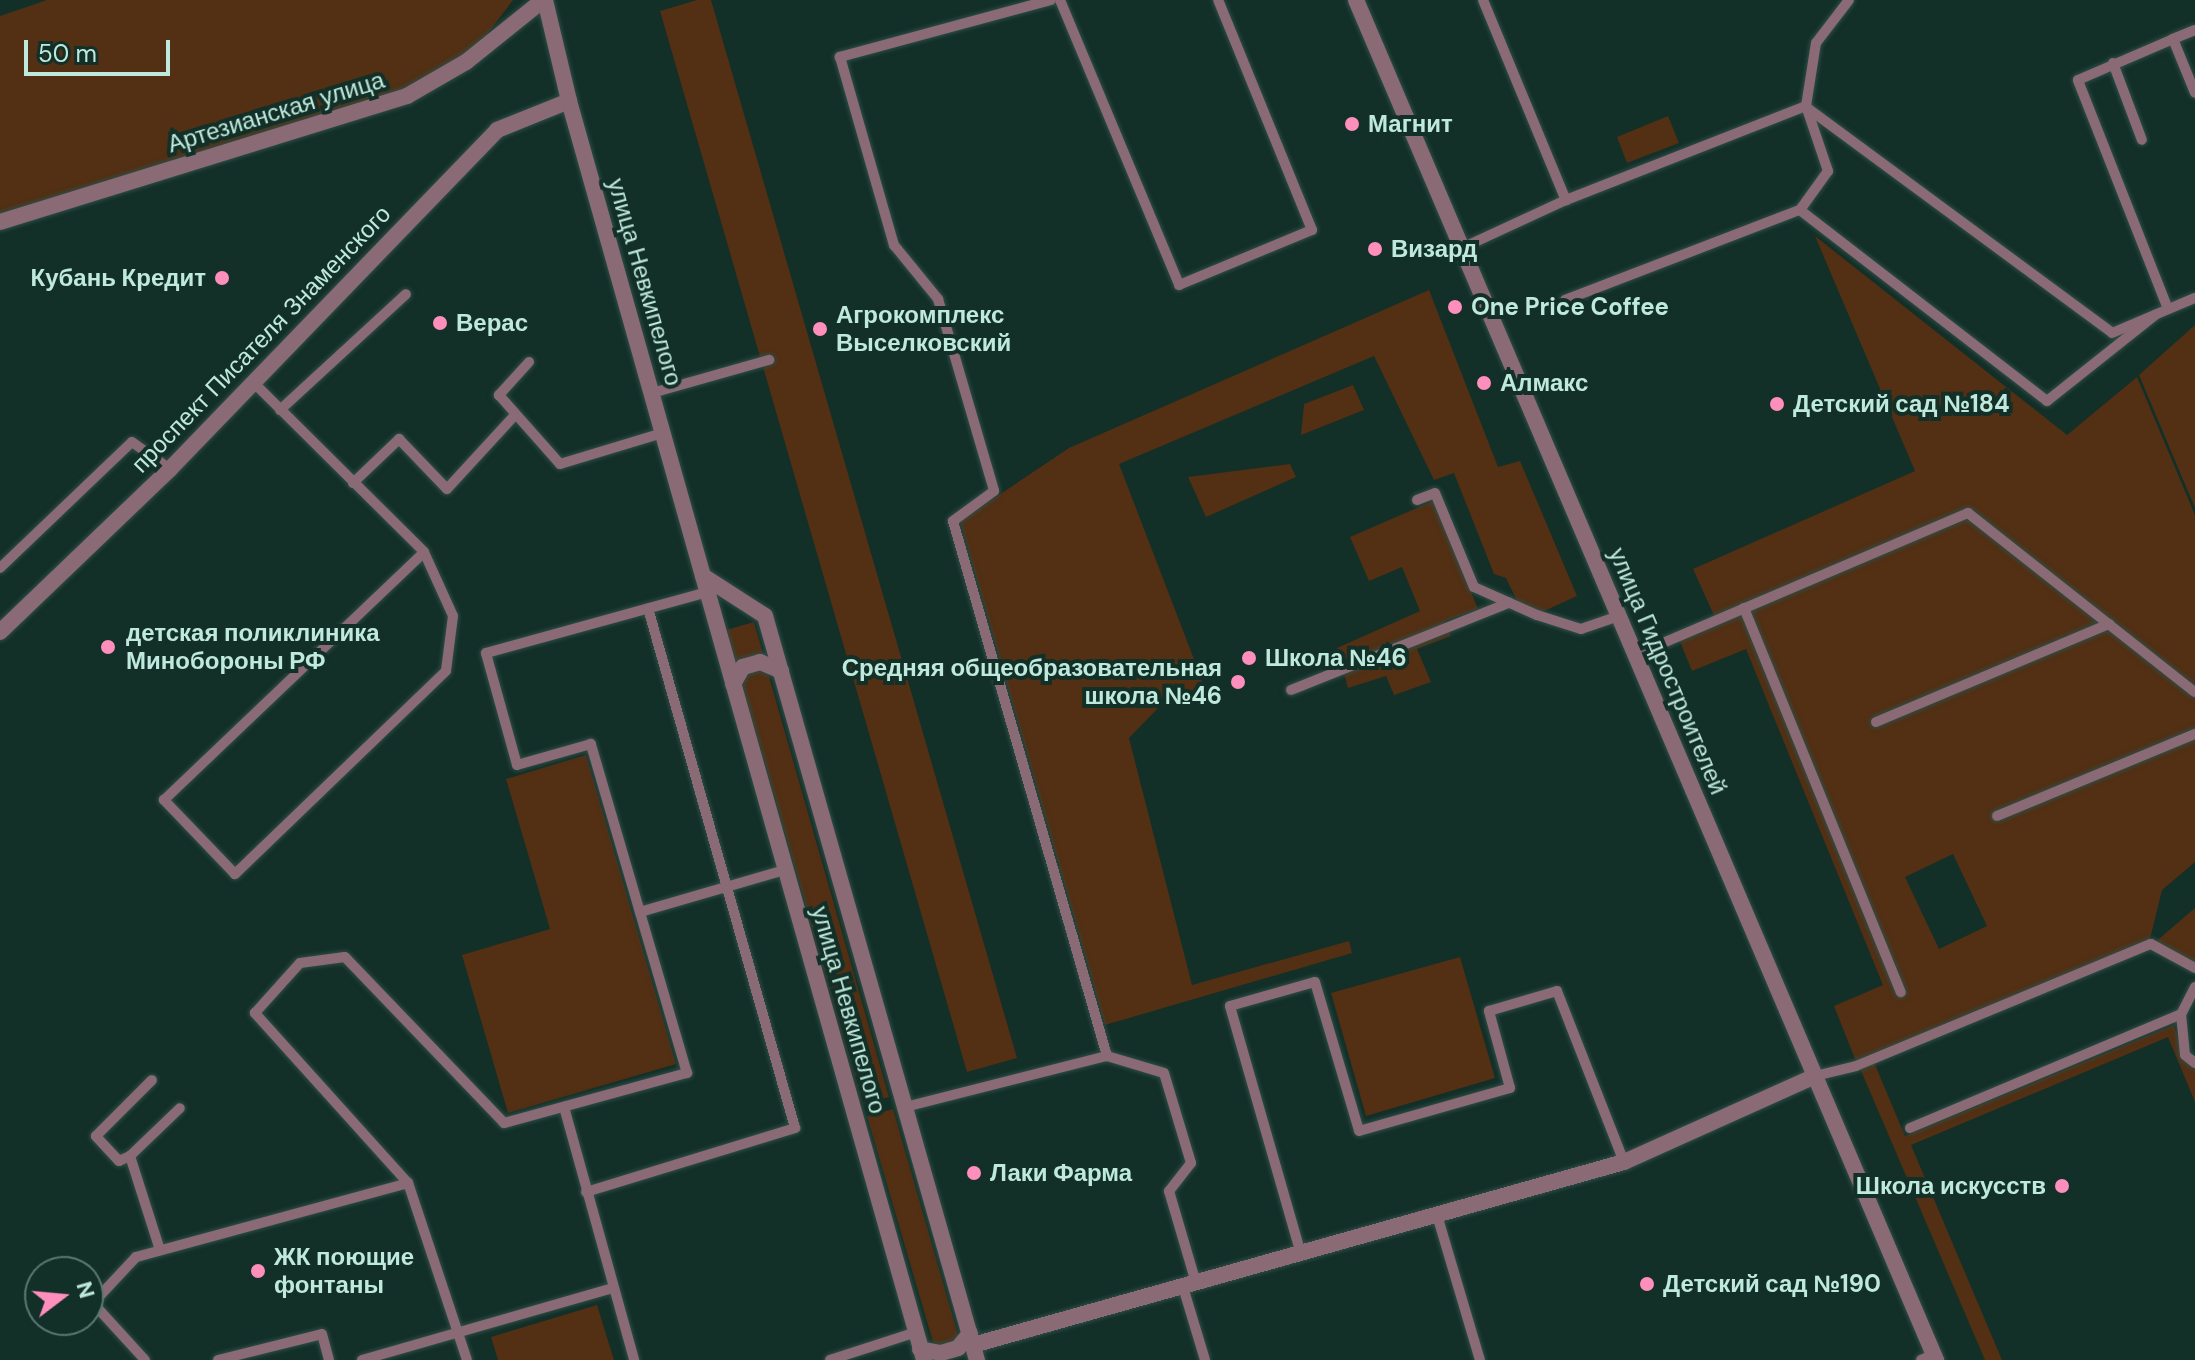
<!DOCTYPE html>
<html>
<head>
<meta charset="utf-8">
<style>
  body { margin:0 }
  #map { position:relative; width:2195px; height:1360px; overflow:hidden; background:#122f28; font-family:"DM Sans",sans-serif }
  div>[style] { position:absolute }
  .green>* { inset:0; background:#532f13 }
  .roads { filter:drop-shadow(0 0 2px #2e4d45) drop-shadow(0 0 2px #2e4d45) }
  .service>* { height:10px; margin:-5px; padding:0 5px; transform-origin:5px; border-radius:5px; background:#896a75 }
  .minor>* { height:16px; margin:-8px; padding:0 8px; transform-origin:8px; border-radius:8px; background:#896a75 }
  .tertiary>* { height:16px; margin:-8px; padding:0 8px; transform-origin:8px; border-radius:8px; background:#896a75 }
  .dots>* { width:22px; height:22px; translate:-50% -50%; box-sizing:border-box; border:4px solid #122f28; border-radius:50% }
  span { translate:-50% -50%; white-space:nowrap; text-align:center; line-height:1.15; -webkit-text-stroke:8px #122f28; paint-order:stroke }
  .street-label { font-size:24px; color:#bfe9dd }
  .poi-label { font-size:24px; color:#bfe9dd; font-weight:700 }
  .left { translate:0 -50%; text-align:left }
  .right { translate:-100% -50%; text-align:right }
  .north { position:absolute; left:24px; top:1256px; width:80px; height:80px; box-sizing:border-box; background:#122f28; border:2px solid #577970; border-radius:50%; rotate:74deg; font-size:22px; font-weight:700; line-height:32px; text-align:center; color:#bfe9dd }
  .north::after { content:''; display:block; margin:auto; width:28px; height:36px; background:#fe8ebb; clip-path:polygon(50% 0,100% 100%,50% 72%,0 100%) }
  .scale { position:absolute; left:24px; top:40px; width:146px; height:36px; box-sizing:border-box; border:4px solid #bfe9dd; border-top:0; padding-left:10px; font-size:24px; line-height:28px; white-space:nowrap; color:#bfe9dd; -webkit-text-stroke:6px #122f28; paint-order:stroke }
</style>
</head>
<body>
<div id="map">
  <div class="green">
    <div style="clip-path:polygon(47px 0,513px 0,466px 62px,376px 106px,0 218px,0 16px)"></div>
    <div style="clip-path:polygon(697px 0,711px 0,1017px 1058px,967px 1072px,660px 11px)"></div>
    <div style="clip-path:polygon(1668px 116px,1679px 143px,1627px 163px,1617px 137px)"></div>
    <div style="clip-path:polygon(evenodd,1815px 236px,2067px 435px,2137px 377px,2195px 515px,2195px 862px,2162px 890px,2149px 943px,1857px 1064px,1834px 1006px,1883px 985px,1746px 649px,1692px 671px,1679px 639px,1717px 622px,1693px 569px,1915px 471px,1815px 236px,1953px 854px,1987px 926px,1939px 949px,1905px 877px,1953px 854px)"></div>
    <div style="clip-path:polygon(1429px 290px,1498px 467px,1520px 461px,1577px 596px,1542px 612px,1519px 605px,1506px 578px,1494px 574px,1454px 473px,1434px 480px,1374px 356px,1119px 464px,1207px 693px,1165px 701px,1129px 738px,1192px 985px,1349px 941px,1352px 953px,1105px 1025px,960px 521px,1069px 448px)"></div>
    <div style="clip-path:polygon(2195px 325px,2195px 508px,2139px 375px)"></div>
    <div style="clip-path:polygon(1353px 385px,1364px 410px,1301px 435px,1304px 404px)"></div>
    <div style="clip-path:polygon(1290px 464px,1296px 477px,1206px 517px,1188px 477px)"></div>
    <div style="clip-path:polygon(1433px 501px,1478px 609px,1445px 621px,1451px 636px,1417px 649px,1431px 682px,1394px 695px,1386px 676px,1348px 688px,1337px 648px,1420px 611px,1402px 567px,1369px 581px,1350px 537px)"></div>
    <div style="clip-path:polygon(754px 622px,764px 657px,736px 665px,726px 630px)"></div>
    <div style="clip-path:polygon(762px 669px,768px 673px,889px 1097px,863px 1104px,741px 680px,745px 673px)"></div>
    <div style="clip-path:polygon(586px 755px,676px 1064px,508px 1113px,462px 955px,550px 929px,506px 779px)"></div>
    <div style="clip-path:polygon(2195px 908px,2195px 974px,2153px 944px)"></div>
    <div style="clip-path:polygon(1460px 957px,1495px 1078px,1366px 1116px,1331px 993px)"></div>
    <div style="clip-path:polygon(2174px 1025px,2183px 1055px,2195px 1065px,2195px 1102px,2168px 1037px,1911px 1145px,2002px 1360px,1985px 1360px,1859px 1066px,1873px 1060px,1905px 1136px)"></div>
    <div style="clip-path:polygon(893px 1109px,958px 1335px,956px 1340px,940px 1345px,933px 1342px,867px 1116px)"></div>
    <div style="clip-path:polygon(597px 1305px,614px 1360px,498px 1360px,491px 1337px)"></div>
  </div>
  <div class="roads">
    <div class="service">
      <div style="left:1051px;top:0;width:219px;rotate:164.9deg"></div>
      <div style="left:840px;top:57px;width:196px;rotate:74deg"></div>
      <div style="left:894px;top:245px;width:70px;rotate:50.8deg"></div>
      <div style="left:938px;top:299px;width:200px;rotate:73.7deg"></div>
      <div style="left:994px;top:491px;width:51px;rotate:143.8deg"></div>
      <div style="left:953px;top:521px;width:557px;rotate:73.94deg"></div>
      <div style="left:1107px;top:1056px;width:59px;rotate:16.6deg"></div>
      <div style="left:1164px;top:1073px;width:94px;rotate:73.3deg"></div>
      <div style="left:1191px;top:1163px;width:36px;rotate:128deg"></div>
      <div style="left:1169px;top:1191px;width:96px;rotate:73.6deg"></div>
      <div style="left:1060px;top:0;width:309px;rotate:67.3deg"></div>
      <div style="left:1179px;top:285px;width:144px;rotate:-22.5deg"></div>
      <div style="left:1312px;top:230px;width:248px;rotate:-112.2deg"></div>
      <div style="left:1483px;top:0;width:217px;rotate:67.5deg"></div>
      <div style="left:2195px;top:30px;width:24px;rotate:158deg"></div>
      <div style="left:2173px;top:39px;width:58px;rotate:67.8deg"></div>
      <div style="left:2113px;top:63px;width:82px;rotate:69.4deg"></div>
      <div style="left:1806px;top:106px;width:69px;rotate:71.3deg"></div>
      <div style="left:1828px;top:171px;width:48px;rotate:125.7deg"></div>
      <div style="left:1800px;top:210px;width:312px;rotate:37.7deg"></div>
      <div style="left:2047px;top:401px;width:138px;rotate:-38.5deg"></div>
      <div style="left:1806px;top:107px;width:380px;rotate:36.4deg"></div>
      <div style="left:2112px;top:333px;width:90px;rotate:-22.9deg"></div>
      <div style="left:1462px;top:248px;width:115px;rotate:-24.8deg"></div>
      <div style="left:1566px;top:200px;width:258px;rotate:-21.4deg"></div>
      <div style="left:1806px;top:106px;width:64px;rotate:-81deg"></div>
      <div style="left:1816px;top:43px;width:54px;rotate:-52.5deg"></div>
      <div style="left:1565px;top:300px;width:252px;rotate:-21deg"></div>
      <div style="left:2168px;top:309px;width:246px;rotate:-111.5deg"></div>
      <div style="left:2078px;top:80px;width:103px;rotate:-23.3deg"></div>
      <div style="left:529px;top:362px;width:45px;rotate:132.3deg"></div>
      <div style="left:499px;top:395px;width:92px;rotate:48.5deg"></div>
      <div style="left:560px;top:464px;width:108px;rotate:-16.8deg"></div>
      <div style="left:253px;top:382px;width:241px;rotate:44.8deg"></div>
      <div style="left:424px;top:552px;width:70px;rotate:65.6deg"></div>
      <div style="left:453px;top:616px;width:55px;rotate:97.3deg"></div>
      <div style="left:446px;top:671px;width:293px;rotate:136.1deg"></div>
      <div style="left:235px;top:874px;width:103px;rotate:-133.8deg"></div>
      <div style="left:164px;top:800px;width:359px;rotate:-43.6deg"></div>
      <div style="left:652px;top:393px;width:122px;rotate:-15.8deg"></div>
      <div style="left:280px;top:410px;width:171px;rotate:-42.6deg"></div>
      <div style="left:353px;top:483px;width:64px;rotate:-43.7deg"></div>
      <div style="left:399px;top:439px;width:69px;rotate:46.2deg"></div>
      <div style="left:447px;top:489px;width:100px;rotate:-47.4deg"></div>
      <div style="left:1417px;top:500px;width:19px;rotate:-21deg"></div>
      <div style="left:1435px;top:493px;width:102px;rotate:67.5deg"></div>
      <div style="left:1474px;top:587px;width:69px;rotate:24deg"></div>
      <div style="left:1537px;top:615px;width:46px;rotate:17.7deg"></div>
      <div style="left:1581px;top:629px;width:40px;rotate:-18.9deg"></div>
      <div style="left:0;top:568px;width:182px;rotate:-43.7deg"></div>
      <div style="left:132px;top:442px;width:47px;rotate:35.4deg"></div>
      <div style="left:1744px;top:608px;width:415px;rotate:67.8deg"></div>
      <div style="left:1635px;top:655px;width:362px;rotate:-23.1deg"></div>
      <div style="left:1968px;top:513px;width:289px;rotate:38.3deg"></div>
      <div style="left:1291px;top:690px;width:235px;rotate:-21.8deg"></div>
      <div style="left:1876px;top:722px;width:253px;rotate:-22.8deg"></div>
      <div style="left:1997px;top:816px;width:214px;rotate:-22.5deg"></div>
      <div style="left:640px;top:912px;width:151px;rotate:-16.2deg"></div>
      <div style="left:2195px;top:987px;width:30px;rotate:117deg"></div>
      <div style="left:2181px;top:1014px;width:41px;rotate:84.4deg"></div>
      <div style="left:2185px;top:1055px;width:13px;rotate:39deg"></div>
      <div style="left:1815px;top:1076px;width:42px;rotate:-13.7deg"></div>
      <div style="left:1856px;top:1066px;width:319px;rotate:-22.5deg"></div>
      <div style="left:2151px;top:944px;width:50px;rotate:28.6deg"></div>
      <div style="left:564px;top:1107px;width:263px;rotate:74.5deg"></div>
      <div style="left:905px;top:1107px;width:208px;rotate:-14.2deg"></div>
      <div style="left:1910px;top:1128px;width:294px;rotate:-22.8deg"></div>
      <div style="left:130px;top:1156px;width:12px;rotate:156deg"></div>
      <div style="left:119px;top:1161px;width:34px;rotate:-133deg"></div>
      <div style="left:96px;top:1136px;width:79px;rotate:-45deg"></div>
      <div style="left:586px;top:1192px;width:219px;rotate:-17deg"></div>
      <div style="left:795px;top:1128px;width:540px;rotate:-105.79deg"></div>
      <div style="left:1437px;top:1215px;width:151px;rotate:73.5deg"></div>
      <div style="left:160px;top:1250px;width:99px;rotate:-107.7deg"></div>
      <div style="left:130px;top:1156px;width:69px;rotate:-43.8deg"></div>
      <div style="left:1301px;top:1254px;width:258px;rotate:-106deg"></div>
      <div style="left:1230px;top:1006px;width:88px;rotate:-15.8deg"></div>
      <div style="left:1315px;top:982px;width:155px;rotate:73.5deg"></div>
      <div style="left:1359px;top:1131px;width:157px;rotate:-15.9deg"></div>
      <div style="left:1510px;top:1088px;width:80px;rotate:-105.3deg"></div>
      <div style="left:1489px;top:1011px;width:71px;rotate:-16.4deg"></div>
      <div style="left:1557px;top:991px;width:184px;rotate:68.6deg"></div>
      <div style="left:1183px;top:1287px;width:76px;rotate:73.2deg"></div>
      <div style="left:145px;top:1360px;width:77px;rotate:-132.4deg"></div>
      <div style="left:93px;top:1303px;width:63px;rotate:-46.9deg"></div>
      <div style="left:136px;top:1257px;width:282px;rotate:-15.2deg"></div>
      <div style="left:218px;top:1360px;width:107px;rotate:-14deg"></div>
      <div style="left:322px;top:1334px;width:27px;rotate:75deg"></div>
      <div style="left:362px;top:1360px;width:261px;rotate:-16deg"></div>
      <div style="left:467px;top:1360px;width:187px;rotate:-108.4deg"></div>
      <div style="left:408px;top:1183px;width:229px;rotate:-132deg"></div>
      <div style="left:255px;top:1013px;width:67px;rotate:-48deg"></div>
      <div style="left:300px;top:963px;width:45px;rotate:-7.6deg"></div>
      <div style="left:345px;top:957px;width:230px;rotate:46.2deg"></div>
      <div style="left:504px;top:1123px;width:190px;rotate:-15.3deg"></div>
      <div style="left:687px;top:1073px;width:343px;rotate:-106.3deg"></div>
      <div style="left:591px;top:744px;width:77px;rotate:164.2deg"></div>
      <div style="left:517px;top:765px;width:116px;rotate:-105.5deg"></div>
      <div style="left:486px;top:653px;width:229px;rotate:-15.4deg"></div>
      <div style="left:830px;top:1360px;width:90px;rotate:-18deg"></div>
      <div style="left:1921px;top:1360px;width:13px;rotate:-23deg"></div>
    </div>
    <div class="minor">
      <div style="left:0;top:222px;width:426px;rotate:-17.2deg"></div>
      <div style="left:407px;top:96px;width:68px;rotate:-30deg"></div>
      <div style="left:466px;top:62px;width:99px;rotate:-38.8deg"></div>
      <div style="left:0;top:632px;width:236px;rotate:-43.8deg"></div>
      <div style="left:170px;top:469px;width:471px;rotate:-46deg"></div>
      <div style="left:497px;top:130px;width:78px;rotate:-21.9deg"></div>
      <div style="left:973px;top:1345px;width:676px;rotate:-15.7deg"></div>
      <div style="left:1624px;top:1162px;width:209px;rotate:-24.2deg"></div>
    </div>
    <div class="tertiary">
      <div style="left:545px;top:0;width:104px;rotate:76.6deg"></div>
      <div style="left:569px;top:101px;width:1308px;rotate:74.25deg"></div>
      <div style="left:1356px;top:0;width:1479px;rotate:66.9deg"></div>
      <div style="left:703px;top:576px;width:74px;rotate:32.8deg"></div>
      <div style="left:765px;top:616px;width:774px;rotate:74.1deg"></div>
      <div style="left:733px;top:684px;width:20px;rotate:-60deg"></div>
      <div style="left:743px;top:667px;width:18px;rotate:-16deg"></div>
      <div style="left:760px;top:662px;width:23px;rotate:23deg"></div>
      <div style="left:920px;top:1349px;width:21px;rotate:11deg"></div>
      <div style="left:941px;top:1353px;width:18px;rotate:-16deg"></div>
      <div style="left:958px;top:1348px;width:19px;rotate:-51deg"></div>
    </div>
  </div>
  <div class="dots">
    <div style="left:1352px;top:124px;background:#fe8ebb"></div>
    <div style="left:1375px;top:249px;background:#fe8ebb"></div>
    <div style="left:222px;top:278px;background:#fe8ebb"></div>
    <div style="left:1455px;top:307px;background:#fe8ebb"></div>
    <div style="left:440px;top:323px;background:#fe8ebb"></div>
    <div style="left:820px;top:329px;background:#fe8ebb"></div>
    <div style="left:1484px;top:383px;background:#fe8ebb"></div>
    <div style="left:1777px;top:404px;background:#fe8ebb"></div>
    <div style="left:108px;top:647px;background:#fe8ebb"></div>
    <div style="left:1249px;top:658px;background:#fe8ebb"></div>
    <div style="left:1238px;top:682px;background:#fe8ebb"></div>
    <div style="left:974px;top:1173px;background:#fe8ebb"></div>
    <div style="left:2062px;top:1186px;background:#fe8ebb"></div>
    <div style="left:258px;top:1271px;background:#fe8ebb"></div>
    <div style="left:1647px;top:1284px;background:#fe8ebb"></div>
  </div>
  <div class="street-label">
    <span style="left:276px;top:112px;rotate:-17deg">Артезианская улица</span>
    <span style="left:645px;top:282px;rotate:74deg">улица Невкипелого</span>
    <span style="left:261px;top:339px;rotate:-46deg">проспект Писателя Знаменского</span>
    <span style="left:1668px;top:671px;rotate:67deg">улица Гидростроителей</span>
    <span style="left:849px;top:1010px;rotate:74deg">улица Невкипелого</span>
  </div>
  <div class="poi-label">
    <span class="left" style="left:1368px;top:124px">Магнит</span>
    <span class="left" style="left:1391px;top:249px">Визард</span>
    <span class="right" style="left:206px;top:278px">Кубань Кредит</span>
    <span class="left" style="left:1471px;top:307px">One Price Coffee</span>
    <span class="left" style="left:836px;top:329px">Агрокомплекс<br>Выселковский</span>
    <span class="left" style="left:456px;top:323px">Верас</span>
    <span class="left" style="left:1500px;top:383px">Алмакс</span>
    <span class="left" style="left:1793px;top:404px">Детский сад №184</span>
    <span class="left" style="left:126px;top:647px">детская поликлиника<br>Минобороны РФ</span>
    <span class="left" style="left:1265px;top:658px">Школа №46</span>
    <span class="right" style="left:1222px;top:682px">Средняя общеобразовательная<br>школа №46</span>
    <span class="left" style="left:990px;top:1173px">Лаки Фарма</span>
    <span class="right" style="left:2046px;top:1186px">Школа искусств</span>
    <span class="left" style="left:274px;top:1271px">ЖК поющие<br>фонтаны</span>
    <span class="left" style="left:1663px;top:1284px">Детский сад №190</span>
  </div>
  <div class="north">N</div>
  <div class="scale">50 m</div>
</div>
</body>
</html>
